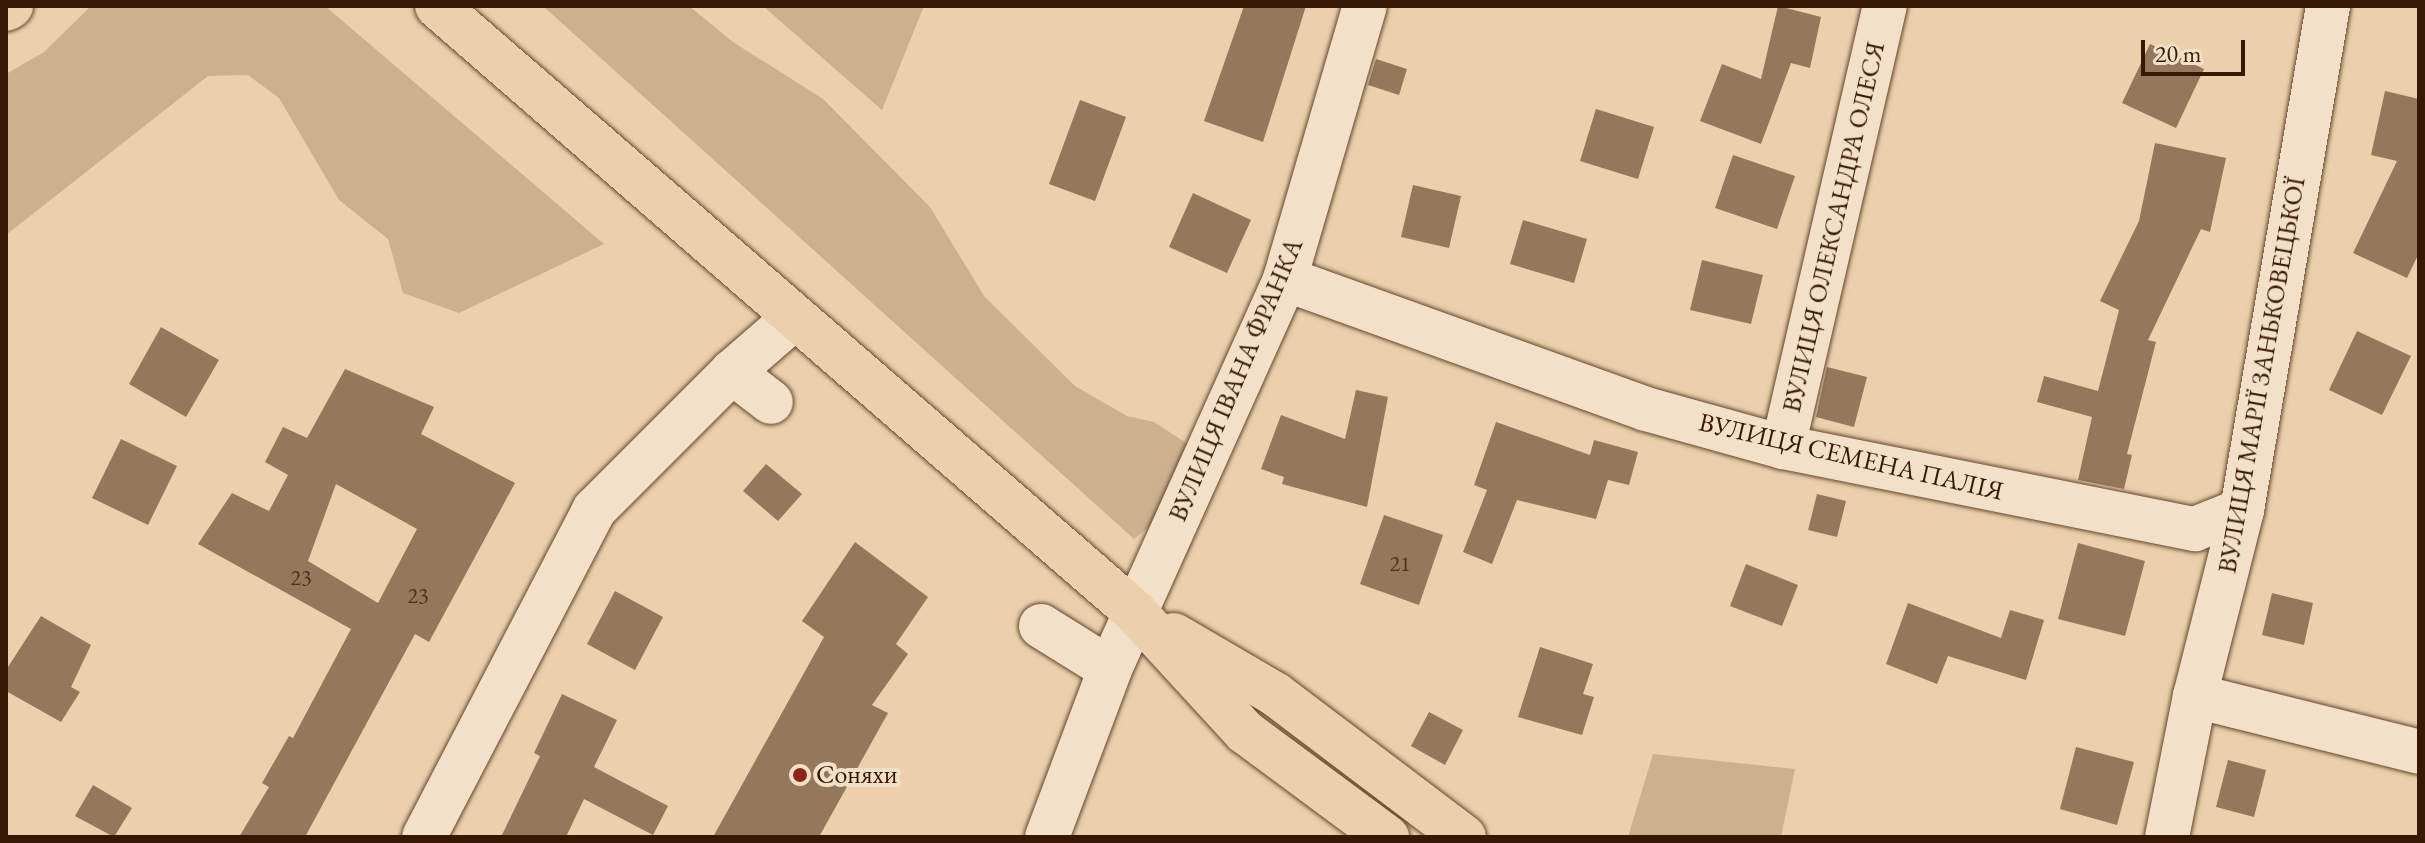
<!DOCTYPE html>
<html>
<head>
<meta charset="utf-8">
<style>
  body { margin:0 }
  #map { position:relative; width:2425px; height:843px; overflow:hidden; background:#ebd0ab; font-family:"EB Garamond",serif }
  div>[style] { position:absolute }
  .green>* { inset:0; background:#ccb18f }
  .building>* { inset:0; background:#95785b }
  .roads { filter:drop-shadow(0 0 2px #64462e) drop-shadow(0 0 2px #64462e) }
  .minor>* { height:44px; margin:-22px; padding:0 22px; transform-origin:22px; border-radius:22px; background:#f2e0c8 }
  .major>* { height:44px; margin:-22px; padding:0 22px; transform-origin:22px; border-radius:22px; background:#ebd0ab }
  .highway>* { height:44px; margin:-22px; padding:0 22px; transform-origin:22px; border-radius:22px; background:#ebd0ab }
  .dots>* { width:22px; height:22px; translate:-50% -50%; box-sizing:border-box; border:4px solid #f2e0c8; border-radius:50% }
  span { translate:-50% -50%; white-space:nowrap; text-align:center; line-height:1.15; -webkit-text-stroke:8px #f2e0c8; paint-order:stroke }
  .number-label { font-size:22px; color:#4e301a }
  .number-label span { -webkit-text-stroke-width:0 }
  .street-label { font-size:26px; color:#371804 }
  .poi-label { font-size:26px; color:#371804 }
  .left { translate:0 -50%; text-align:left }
  .frame { position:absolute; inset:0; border:8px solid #371804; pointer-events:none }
  .scale { position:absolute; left:2141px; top:40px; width:104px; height:36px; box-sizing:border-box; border:4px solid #371804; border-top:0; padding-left:10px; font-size:24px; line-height:28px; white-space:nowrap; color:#371804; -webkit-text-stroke:6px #f2e0c8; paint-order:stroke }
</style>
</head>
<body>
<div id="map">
  <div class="green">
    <div style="clip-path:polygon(91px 6px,325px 6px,604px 244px,459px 313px,403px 293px,388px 239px,339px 200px,279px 98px,248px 75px,208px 76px,6px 235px,6px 74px,44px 52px)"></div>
    <div style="clip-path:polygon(543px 6px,689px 6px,733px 42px,823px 99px,930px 207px,984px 296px,1075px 386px,1127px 416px,1154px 422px,1194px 448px,1199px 487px,1134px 539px)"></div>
    <div style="clip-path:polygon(763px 6px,924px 6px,882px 110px)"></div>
    <div style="clip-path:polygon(1653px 754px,1795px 769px,1781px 837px,1628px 837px)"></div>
  </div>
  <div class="building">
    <div style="clip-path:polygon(1244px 6px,1306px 6px,1263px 142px,1204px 121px)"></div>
    <div style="clip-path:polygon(1778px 6px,1821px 17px,1810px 68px,1791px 63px,1761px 144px,1700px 121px,1722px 64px,1761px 79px)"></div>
    <div style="clip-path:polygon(2150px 44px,2204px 69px,2176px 128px,2122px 103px)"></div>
    <div style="clip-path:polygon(1376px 59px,1407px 69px,1399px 95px,1368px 85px)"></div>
    <div style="clip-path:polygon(2385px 91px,2419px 99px,2419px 253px,2407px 278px,2353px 253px,2397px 161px,2371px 155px)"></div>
    <div style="clip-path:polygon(1080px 100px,1126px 117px,1095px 201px,1049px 184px)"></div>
    <div style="clip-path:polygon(1596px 109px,1654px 127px,1638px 179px,1580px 161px)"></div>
    <div style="clip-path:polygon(2155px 143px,2226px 158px,2210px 232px,2201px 229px,2148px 340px,2156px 342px,2127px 454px,2132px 455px,2124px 489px,2078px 480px,2092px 417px,2037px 402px,2044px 376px,2098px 391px,2119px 310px,2100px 301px,2139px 221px)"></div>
    <div style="clip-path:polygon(1733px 155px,1795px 176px,1777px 229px,1715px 208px)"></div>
    <div style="clip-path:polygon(1413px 185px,1461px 196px,1449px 248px,1401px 237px)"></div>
    <div style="clip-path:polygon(1193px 193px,1251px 220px,1227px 273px,1169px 247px)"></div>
    <div style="clip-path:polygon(1523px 220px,1587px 239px,1574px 283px,1510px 264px)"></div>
    <div style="clip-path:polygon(1702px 260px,1763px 275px,1751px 324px,1690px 310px)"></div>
    <div style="clip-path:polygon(161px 327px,219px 360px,186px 417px,129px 384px)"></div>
    <div style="clip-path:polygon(2357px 331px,2411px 356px,2382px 415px,2329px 390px)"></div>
    <div style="clip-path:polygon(1827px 367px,1867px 377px,1854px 427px,1816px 417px)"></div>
    <div style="clip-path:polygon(evenodd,345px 369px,434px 407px,421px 434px,515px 483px,429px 642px,415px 634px,305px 837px,239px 837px,269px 787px,262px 783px,289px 736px,293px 738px,351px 629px,198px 544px,232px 493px,269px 511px,288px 475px,265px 462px,283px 427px,307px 438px,345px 369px,336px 484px,417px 529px,378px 603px,308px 561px,336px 484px)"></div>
    <div style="clip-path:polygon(1356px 390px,1388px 397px,1367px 507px,1282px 484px,1284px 477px,1261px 469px,1281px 415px,1345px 439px)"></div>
    <div style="clip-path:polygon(1496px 422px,1590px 455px,1594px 440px,1638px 452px,1629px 485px,1608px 480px,1596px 519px,1517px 500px,1492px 564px,1463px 552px,1487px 490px,1474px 485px)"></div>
    <div style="clip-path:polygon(121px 439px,177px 466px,148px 525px,92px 498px)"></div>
    <div style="clip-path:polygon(766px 464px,802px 494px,778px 521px,743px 491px)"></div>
    <div style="clip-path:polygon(1817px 494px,1846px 501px,1837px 537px,1808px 530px)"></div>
    <div style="clip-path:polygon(1384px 515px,1443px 535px,1419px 605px,1360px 584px)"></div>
    <div style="clip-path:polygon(855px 542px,928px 597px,896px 644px,908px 654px,872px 705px,888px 713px,819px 837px,713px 837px,824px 637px,802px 621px)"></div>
    <div style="clip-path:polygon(2078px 543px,2145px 561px,2125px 636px,2058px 619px)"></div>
    <div style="clip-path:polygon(1746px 564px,1798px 585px,1782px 626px,1730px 606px)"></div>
    <div style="clip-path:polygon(615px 591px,663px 617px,635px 670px,587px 644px)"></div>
    <div style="clip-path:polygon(2272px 593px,2313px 603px,2304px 645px,2262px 635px)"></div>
    <div style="clip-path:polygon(1908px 603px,2001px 638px,2010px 610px,2044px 620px,2026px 680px,1948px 656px,1937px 684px,1886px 664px)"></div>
    <div style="clip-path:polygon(41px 616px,91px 645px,71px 687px,80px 692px,61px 722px,6px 691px,6px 670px)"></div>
    <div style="clip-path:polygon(1540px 647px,1593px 664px,1583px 694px,1594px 697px,1582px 735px,1518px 717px)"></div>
    <div style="clip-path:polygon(562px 694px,617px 720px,594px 767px,668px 806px,653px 835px,584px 799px,566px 837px,501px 837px,540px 756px,534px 753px)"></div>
    <div style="clip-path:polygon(1429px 712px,1463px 730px,1445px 765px,1411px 746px)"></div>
    <div style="clip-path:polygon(2076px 747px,2134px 762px,2117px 825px,2060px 809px)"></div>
    <div style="clip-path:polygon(2228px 760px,2266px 770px,2254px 817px,2216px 807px)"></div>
    <div style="clip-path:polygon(93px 785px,132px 808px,114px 837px,75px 816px)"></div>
  </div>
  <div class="roads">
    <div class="minor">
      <div style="left:1285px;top:279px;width:384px;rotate:19.8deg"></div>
      <div style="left:1646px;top:409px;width:142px;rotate:15.5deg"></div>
      <div style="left:1783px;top:447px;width:420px;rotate:11.3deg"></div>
      <div style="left:2195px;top:529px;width:51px;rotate:-22deg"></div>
      <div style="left:732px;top:372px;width:49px;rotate:37.6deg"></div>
      <div style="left:1783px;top:447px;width:453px;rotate:-77deg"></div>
      <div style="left:1041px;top:626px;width:81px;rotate:31.9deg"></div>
      <div style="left:2195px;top:696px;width:231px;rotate:14deg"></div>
      <div style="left:424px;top:837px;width:369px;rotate:-62.5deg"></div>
      <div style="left:594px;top:510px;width:195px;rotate:-45deg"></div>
      <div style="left:732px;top:372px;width:81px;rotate:-41deg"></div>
      <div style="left:1047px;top:837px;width:179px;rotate:-69.4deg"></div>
      <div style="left:1110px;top:669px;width:427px;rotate:-65.8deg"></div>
      <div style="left:1285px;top:279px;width:284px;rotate:-73.7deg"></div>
      <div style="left:2167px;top:837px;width:144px;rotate:-78.8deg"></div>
      <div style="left:2195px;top:696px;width:192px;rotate:-75.8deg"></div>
      <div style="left:2242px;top:510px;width:511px;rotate:-80.32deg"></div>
    </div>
    <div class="major">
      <div style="left:6px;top:9px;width:6px;rotate:-31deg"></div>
    </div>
    <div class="highway">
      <div style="left:437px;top:6px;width:924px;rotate:40.96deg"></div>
      <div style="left:1135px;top:612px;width:163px;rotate:47.5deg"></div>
      <div style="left:1245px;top:732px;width:177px;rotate:36.5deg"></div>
      <div style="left:1174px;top:635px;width:117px;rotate:30.3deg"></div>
      <div style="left:1275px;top:694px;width:237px;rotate:37.1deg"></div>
    </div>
  </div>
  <div class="dots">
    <div style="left:800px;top:775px;background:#8f2418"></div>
  </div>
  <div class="number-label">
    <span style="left:1400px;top:564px">21</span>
    <span style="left:301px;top:578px">23</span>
    <span style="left:418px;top:596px">23</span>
  </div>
  <div class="street-label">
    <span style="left:1834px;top:227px;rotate:-77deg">ВУЛИЦЯ ОЛЕКСАНДРА ОЛЕСЯ</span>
    <span style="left:2262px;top:375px;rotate:-80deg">ВУЛИЦЯ МАРІЇ ЗАНЬКОВЕЦЬКОЇ</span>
    <span style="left:1236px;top:380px;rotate:-67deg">ВУЛИЦЯ ІВАНА ФРАНКА</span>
    <span style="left:1851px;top:457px;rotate:13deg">ВУЛИЦЯ СЕМЕНА ПАЛІЯ</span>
  </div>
  <div class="poi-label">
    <span class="left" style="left:816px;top:775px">Соняхи</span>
  </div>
  <div class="frame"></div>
  <div class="scale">20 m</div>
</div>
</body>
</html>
